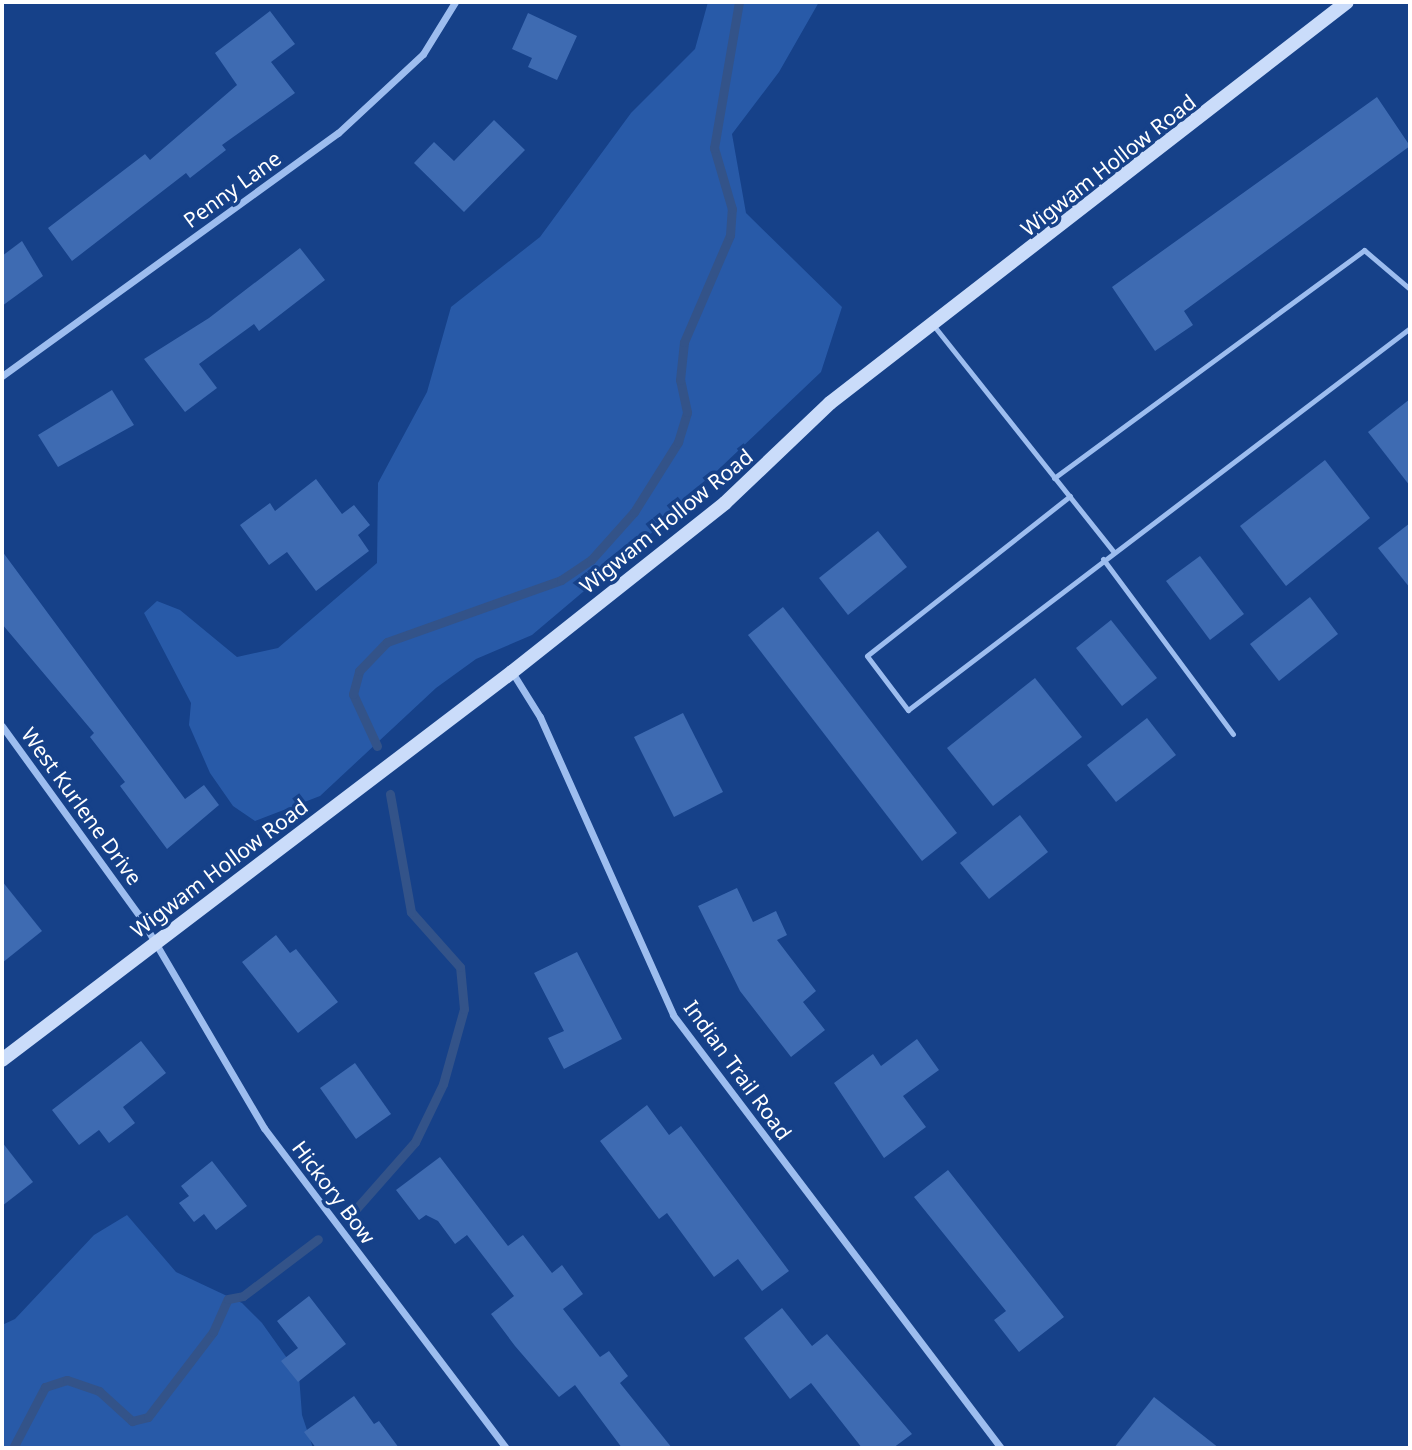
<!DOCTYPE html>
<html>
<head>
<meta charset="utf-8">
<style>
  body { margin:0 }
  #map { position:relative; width:1412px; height:1450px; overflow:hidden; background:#164189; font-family:"Noto Sans",sans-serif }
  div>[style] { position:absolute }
  .green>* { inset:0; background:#285aa8 }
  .stream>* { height:9px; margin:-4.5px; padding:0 4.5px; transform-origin:4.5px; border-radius:4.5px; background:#335389 }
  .building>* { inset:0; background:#3e6bb2 }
  .lane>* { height:5px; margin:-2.5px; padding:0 2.5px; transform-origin:2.5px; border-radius:2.5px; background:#9dbdef }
  .street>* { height:7px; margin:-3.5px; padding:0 3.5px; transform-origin:3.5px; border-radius:3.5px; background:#9dbdef }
  .secondary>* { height:14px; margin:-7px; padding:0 7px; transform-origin:7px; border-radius:7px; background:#cadcfa }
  span { translate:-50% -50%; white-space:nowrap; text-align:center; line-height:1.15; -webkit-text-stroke:7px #164189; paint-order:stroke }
  .street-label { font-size:21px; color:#fff }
  .frame { position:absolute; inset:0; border:4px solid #fff; pointer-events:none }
</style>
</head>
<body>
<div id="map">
  <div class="green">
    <div style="clip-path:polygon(708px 2px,819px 2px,779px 72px,732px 134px,746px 213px,842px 307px,821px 372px,642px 542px,532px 635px,476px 659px,436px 688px,320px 796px,255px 821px,233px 806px,210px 773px,189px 725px,191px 703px,144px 613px,157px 601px,180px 610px,237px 657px,278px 648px,377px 563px,378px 483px,427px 392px,451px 307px,540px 237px,631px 113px,695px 49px)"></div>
    <div style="clip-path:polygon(127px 1215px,176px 1272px,242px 1303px,262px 1323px,299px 1375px,302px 1415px,313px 1448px,2px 1448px,2px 1325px,15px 1319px,94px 1235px)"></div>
  </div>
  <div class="stream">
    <div style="left:377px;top:746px;width:57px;rotate:-114.8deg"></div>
    <div style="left:353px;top:694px;width:24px;rotate:-75deg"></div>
    <div style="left:359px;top:671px;width:40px;rotate:-46deg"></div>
    <div style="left:387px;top:642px;width:185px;rotate:-19.6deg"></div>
    <div style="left:561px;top:580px;width:36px;rotate:-34deg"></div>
    <div style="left:591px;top:560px;width:64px;rotate:-48.1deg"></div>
    <div style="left:634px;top:512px;width:83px;rotate:-57.8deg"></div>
    <div style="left:678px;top:442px;width:31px;rotate:-73deg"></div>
    <div style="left:687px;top:412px;width:33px;rotate:-102deg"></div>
    <div style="left:680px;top:380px;width:38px;rotate:-84deg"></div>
    <div style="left:684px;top:342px;width:116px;rotate:-66.7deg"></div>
    <div style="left:730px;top:235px;width:26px;rotate:-86deg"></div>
    <div style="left:732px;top:209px;width:64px;rotate:-106.4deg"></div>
    <div style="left:714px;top:148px;width:148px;rotate:-80.3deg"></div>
    <div style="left:355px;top:1210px;width:91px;rotate:-48.6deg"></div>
    <div style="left:415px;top:1142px;width:64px;rotate:-64.2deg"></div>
    <div style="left:443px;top:1084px;width:78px;rotate:-74.4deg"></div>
    <div style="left:464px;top:1009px;width:42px;rotate:-95.4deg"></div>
    <div style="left:460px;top:967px;width:74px;rotate:-131.7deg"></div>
    <div style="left:411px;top:912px;width:120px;rotate:-100.1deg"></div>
    <div style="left:13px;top:1448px;width:69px;rotate:-62.3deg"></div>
    <div style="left:45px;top:1387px;width:23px;rotate:-18deg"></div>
    <div style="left:67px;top:1380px;width:34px;rotate:19deg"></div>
    <div style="left:99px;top:1391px;width:45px;rotate:42.3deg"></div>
    <div style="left:132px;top:1421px;width:16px;rotate:-14deg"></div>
    <div style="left:148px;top:1417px;width:107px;rotate:-52.6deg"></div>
    <div style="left:213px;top:1332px;width:36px;rotate:-66deg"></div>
    <div style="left:228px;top:1299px;width:15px;rotate:-11deg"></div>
    <div style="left:243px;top:1296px;width:94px;rotate:-37.2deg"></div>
  </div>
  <div class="building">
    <div style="clip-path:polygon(270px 11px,295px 44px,271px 62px,295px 93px,222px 145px,226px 150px,190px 178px,186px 173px,72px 261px,48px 228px,145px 154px,150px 160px,237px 85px,215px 53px)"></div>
    <div style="clip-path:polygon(528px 13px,577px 36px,557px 80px,528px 67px,532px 58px,512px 49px)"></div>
    <div style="clip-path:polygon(1377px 97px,1410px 146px,1184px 311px,1193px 325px,1155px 351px,1112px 287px)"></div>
    <div style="clip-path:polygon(494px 120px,525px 150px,464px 212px,414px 163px,434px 142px,454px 161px)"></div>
    <div style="clip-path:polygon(22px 241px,43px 276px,2px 306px,2px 256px)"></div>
    <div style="clip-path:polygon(300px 248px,325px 280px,259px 331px,254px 324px,199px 364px,217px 388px,185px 412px,144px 359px,209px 318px)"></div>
    <div style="clip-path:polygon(112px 390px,134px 425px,58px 467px,38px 435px)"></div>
    <div style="clip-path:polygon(1410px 399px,1410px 486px,1368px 432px)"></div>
    <div style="clip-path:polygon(1325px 460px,1370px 518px,1286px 586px,1240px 526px)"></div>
    <div style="clip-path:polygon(316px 479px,342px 514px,354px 505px,370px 525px,358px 535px,369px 551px,316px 591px,287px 552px,269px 565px,240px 525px,270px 503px,275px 511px)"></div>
    <div style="clip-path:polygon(1410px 523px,1410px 588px,1378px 548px)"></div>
    <div style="clip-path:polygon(878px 531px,907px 567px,848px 615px,819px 578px)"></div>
    <div style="clip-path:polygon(2px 551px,185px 799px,204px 785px,219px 805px,167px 849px,120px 786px,125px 782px,90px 737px,94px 733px,2px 624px)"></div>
    <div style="clip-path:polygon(1200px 556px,1244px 614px,1210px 640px,1166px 581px)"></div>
    <div style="clip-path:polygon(1310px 597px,1338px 634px,1279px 681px,1250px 644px)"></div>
    <div style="clip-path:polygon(783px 607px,957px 833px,922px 861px,748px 635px)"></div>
    <div style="clip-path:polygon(1111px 620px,1157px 678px,1122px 706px,1076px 648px)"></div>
    <div style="clip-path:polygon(1035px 678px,1082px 737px,993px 806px,947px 748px)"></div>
    <div style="clip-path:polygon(683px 713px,723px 792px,674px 817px,634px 737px)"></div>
    <div style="clip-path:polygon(1147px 718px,1176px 755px,1116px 802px,1087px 765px)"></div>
    <div style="clip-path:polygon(1020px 815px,1048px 852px,989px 899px,960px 863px)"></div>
    <div style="clip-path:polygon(2px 881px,42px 931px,2px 963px)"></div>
    <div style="clip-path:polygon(737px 888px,753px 922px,776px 911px,787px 935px,777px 940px,816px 991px,803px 1002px,825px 1030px,791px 1057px,740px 991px,698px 906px)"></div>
    <div style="clip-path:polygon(276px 935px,290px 953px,296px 949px,338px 1002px,298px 1033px,242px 962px)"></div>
    <div style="clip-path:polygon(577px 952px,622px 1039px,564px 1069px,548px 1038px,564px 1031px,534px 973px)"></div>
    <div style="clip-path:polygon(917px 1039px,939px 1070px,903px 1096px,926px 1127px,884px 1158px,834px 1083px,873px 1054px,881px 1066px)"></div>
    <div style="clip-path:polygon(141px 1041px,166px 1073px,123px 1107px,135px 1123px,109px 1143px,99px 1130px,79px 1145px,52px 1110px)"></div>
    <div style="clip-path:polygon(355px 1063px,391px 1114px,356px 1139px,320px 1088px)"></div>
    <div style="clip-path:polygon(647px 1105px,669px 1135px,681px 1126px,789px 1271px,762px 1291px,738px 1259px,714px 1277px,667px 1213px,659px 1219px,600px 1141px)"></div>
    <div style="clip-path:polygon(2px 1142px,33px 1182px,2px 1206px)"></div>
    <div style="clip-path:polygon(440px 1157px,508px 1246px,523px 1235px,552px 1273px,562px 1265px,583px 1294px,563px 1309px,600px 1357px,609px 1351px,628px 1376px,620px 1383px,672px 1448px,622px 1448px,575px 1385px,559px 1397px,515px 1346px,491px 1314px,514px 1296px,467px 1235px,455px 1244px,438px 1221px,426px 1215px,419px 1220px,396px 1190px)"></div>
    <div style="clip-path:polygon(212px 1161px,247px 1206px,216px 1230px,204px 1214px,194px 1222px,179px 1203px,189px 1196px,181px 1186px)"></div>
    <div style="clip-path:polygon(948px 1170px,1064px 1317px,1019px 1352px,994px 1320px,1006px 1311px,914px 1197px)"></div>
    <div style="clip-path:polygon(309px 1296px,346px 1344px,298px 1382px,281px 1361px,298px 1348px,277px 1321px)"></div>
    <div style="clip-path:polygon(782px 1308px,812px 1346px,827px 1334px,912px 1434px,893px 1448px,862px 1448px,811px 1383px,790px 1399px,744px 1338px)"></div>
    <div style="clip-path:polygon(354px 1396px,374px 1424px,379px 1421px,399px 1448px,316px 1448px,304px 1432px)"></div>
    <div style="clip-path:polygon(1154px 1397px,1219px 1448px,1114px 1448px)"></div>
  </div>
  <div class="lane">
    <div style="left:934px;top:326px;width:288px;rotate:51.5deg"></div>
    <div style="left:1054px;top:478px;width:385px;rotate:-36.3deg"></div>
    <div style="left:1364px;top:250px;width:60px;rotate:40.3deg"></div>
    <div style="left:1070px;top:496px;width:258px;rotate:141.8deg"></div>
    <div style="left:867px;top:656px;width:68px;rotate:52.8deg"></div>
    <div style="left:908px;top:710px;width:631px;rotate:-37.27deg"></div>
    <div style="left:1103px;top:559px;width:218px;rotate:53.4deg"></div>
  </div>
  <div class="street">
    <div style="left:2px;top:376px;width:415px;rotate:-35.9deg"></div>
    <div style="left:338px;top:133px;width:116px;rotate:-42.9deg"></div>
    <div style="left:423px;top:54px;width:61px;rotate:-58.4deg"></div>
    <div style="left:512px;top:672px;width:53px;rotate:58.1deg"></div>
    <div style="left:540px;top:717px;width:326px;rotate:65.9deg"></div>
    <div style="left:673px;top:1015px;width:543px;rotate:52.86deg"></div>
    <div style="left:2px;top:726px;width:233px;rotate:54.1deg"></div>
    <div style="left:139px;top:915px;width:247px;rotate:59.6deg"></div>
    <div style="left:264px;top:1128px;width:401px;rotate:52.9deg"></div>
  </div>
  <div class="secondary">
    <div style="left:2px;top:1060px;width:641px;rotate:-37.26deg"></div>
    <div style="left:512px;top:672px;width:272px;rotate:-38.4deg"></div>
    <div style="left:725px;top:503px;width:145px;rotate:-43.6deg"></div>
    <div style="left:830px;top:403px;width:654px;rotate:-37.8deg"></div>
  </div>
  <div class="street-label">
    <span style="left:1108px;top:165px;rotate:-38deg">Wigwam Hollow Road</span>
    <span style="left:232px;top:189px;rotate:-36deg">Penny Lane</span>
    <span style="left:666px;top:521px;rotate:-39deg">Wigwam Hollow Road</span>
    <span style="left:82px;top:806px;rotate:54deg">West Kurlene Drive</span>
    <span style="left:219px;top:868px;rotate:-37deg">Wigwam Hollow Road</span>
    <span style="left:738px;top:1070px;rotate:54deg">Indian Trail Road</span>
    <span style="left:334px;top:1192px;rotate:53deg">Hickory Bow</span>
  </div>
  <div class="frame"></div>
</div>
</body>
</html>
